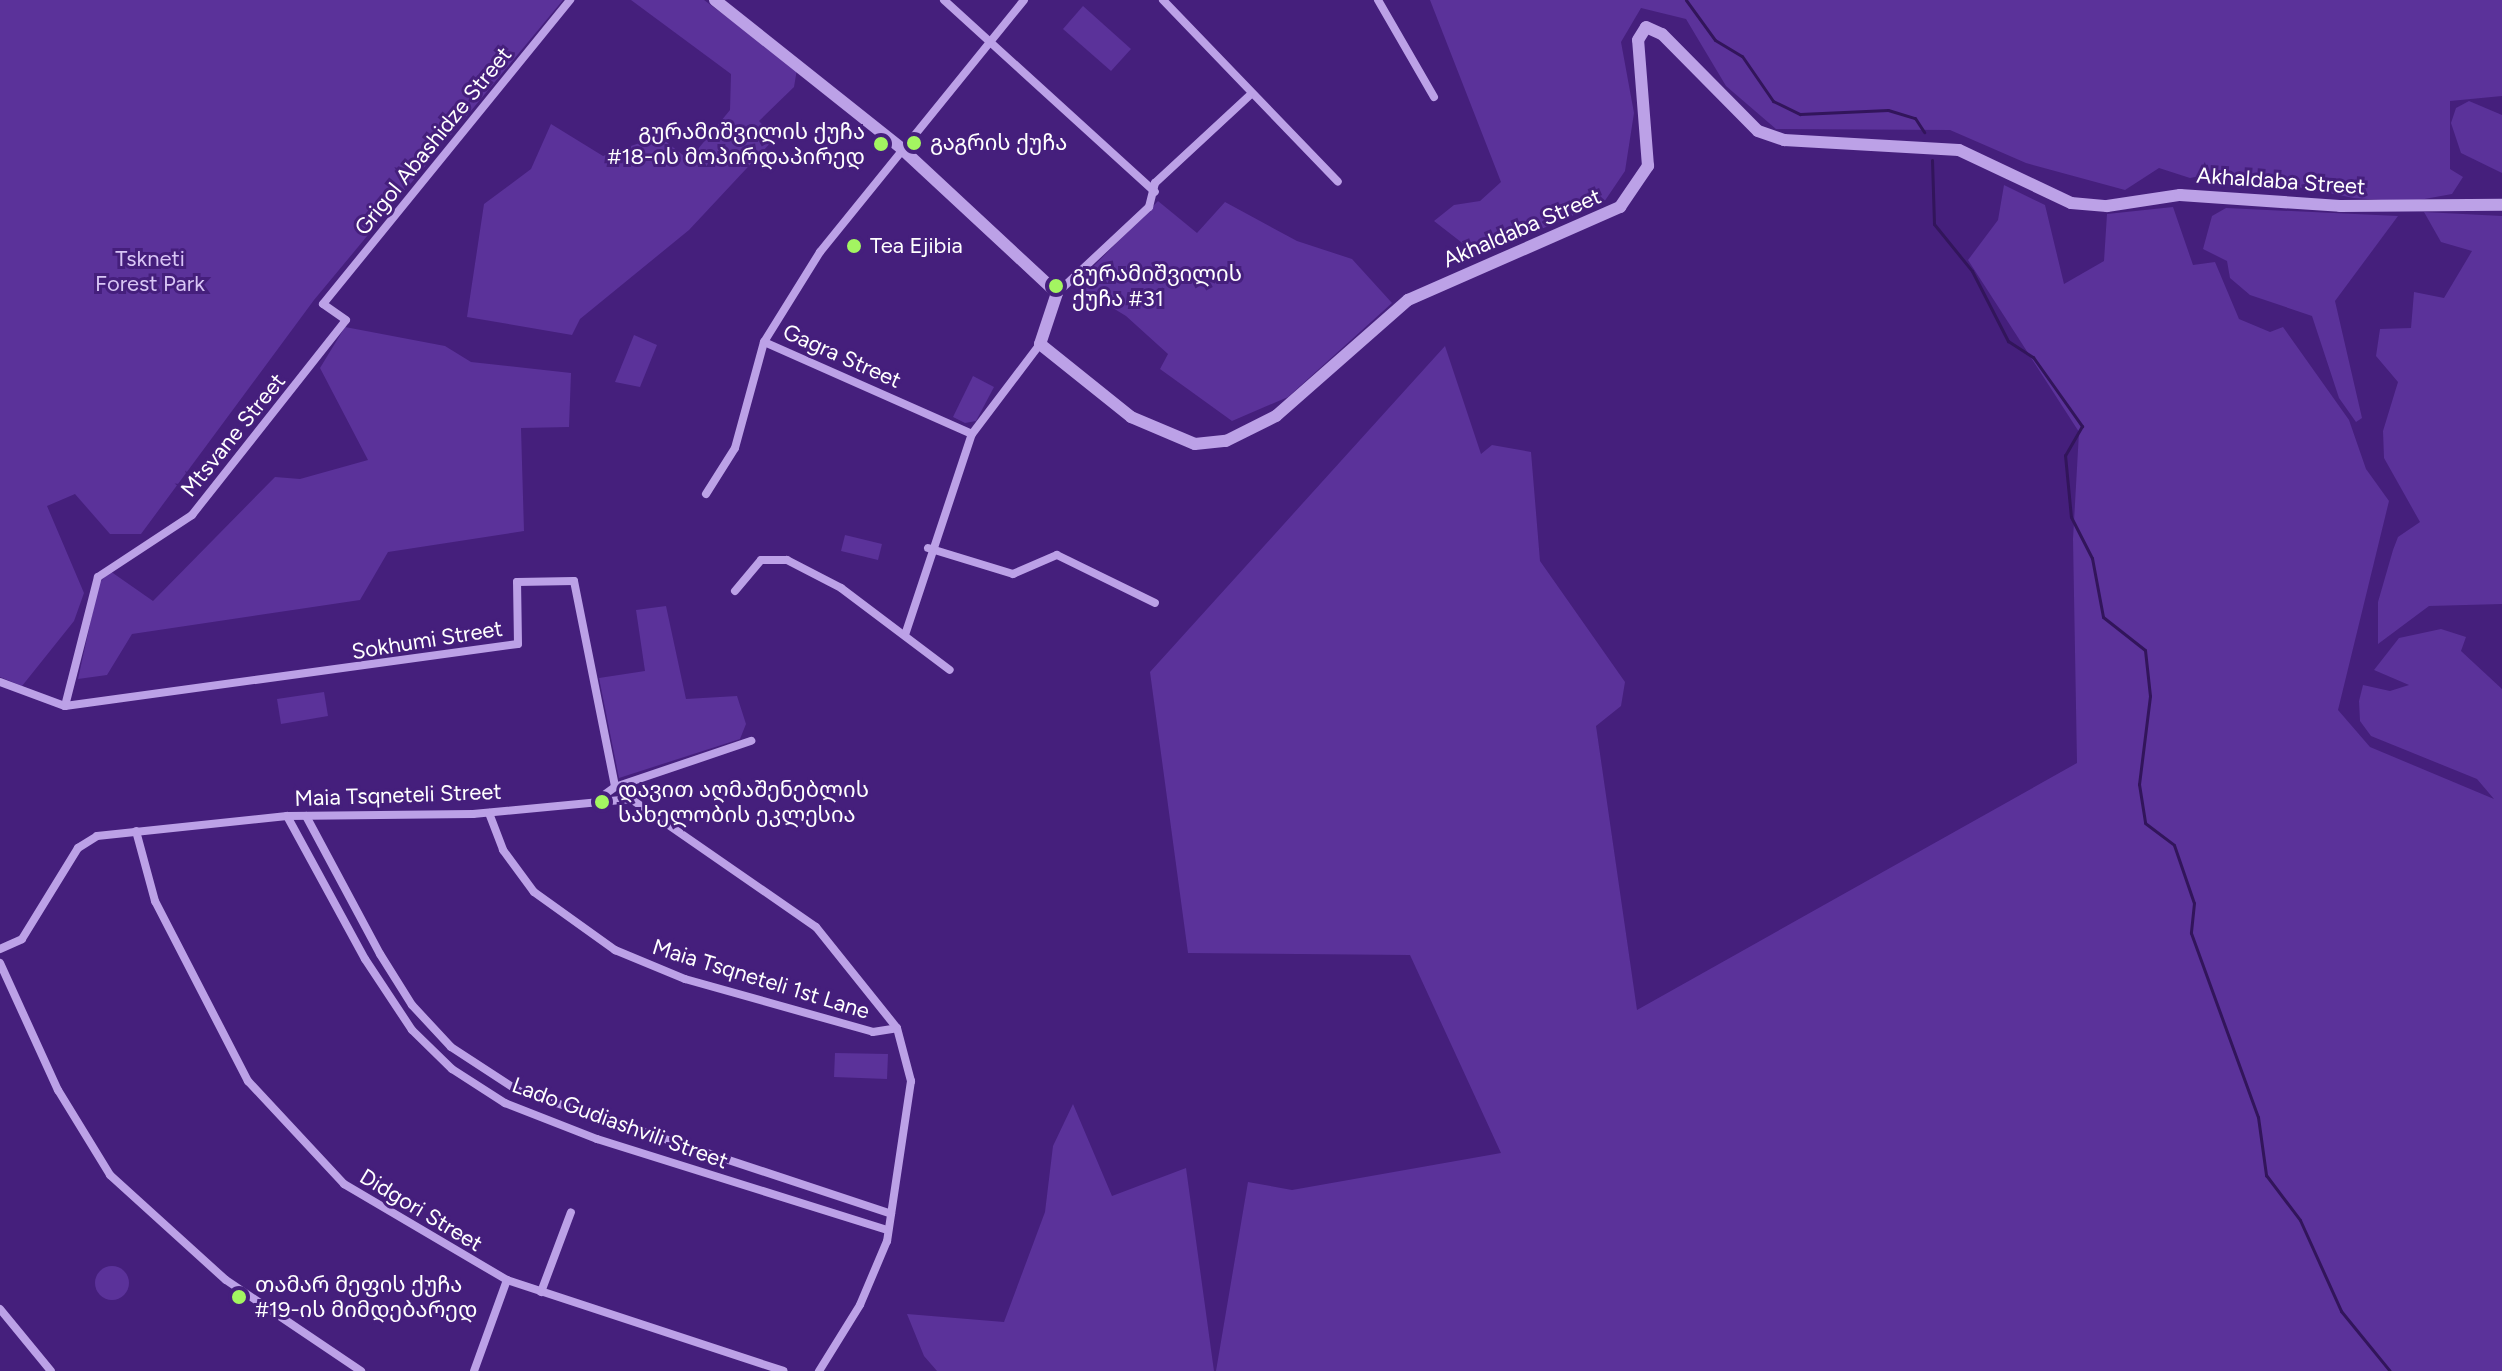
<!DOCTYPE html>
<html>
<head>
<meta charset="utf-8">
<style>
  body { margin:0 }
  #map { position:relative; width:2502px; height:1371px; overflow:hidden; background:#451f7c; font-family:Figtree,"Noto Sans Georgian",sans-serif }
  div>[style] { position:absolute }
  .green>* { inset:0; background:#5b329a }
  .round { border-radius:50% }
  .stream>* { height:3px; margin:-1.5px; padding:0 1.5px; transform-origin:1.5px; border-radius:1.5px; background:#32155b }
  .minor>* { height:8px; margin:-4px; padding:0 4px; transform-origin:4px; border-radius:4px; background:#bca1e7 }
  .tertiary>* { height:12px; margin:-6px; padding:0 6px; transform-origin:6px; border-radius:6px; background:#bca1e7 }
  .dots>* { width:22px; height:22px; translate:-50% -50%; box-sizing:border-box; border:4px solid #451f7c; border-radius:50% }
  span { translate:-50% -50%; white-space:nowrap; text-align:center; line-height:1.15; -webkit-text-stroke:6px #451f7c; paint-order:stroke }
  .poi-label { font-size:22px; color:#fff }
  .right { translate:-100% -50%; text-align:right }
  .left { translate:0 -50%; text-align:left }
  .street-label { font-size:22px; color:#fff }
  .park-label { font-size:22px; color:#d8c5f5 }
</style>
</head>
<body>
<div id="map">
  <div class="green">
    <div style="clip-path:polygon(0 0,563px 0,314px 300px,141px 534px,110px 534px,75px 494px,47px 506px,84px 593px,74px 621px,22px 686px,0 677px)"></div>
    <div style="clip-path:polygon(631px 0,704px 0,797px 69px,794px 87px,759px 121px,775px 138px,689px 230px,580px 319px,572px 335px,467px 317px,484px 204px,531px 169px,551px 124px,603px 156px,659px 136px,689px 160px,730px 110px,731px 74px)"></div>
    <div style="clip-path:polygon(1430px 0,2502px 0,2502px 96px,2450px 101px,2450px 169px,2463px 177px,2452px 194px,2408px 202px,2354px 198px,2221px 172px,2190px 178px,2159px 168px,2125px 190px,2026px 163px,1950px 130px,1776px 129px,1726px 86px,1686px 19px,1641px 8px,1621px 42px,1634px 113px,1625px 171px,1604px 202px,1479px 256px,1434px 221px,1454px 205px,1480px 201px,1501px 182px)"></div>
    <div style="clip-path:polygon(1083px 6px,1131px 49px,1111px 71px,1063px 29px)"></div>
    <div style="clip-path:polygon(2469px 101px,2502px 115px,2502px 173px,2461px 153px,2451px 123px,2456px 108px)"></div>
    <div style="clip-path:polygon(2004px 185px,2045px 205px,2064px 284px,2104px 261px,2107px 214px,2173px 207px,2193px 265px,2215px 262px,2239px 319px,2270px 332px,2283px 327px,2349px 420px,2366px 469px,2389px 501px,2338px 710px,2370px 747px,2494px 799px,2477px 779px,2371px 736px,2360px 721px,2359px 701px,2363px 685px,2390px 691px,2409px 685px,2374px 670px,2399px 638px,2441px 629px,2466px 637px,2461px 651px,2502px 689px,2502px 1371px,1216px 1371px,1248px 1182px,1292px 1190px,1501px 1153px,1410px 955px,1188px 953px,1150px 672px,1445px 346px,1481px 454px,1492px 445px,1531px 452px,1540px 561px,1625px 682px,1621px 706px,1596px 726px,1637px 1010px,2077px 763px,2073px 539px,2079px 432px,1968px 260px,1998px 220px)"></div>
    <div style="clip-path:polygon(1158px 201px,1197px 233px,1225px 202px,1297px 241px,1352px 259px,1392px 303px,1288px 397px,1232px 421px,1160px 369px,1168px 354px,1126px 316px,1075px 285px)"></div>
    <div style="clip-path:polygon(2226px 208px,2398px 216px,2335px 301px,2362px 418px,2356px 422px,2339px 398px,2312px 316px,2250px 295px,2230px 278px,2227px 261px,2203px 249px,2212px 216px)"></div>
    <div style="clip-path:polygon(2424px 212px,2502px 216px,2502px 604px,2429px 606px,2378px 644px,2378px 602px,2393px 550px,2398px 537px,2420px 522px,2384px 458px,2383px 431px,2398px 382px,2376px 356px,2380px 329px,2411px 328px,2414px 292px,2444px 298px,2472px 251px,2441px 242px)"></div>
    <div style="clip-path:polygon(345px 327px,445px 346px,471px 362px,571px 373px,569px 427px,521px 428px,524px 531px,388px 552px,360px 600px,132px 634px,107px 675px,78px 679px,99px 583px,110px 571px,153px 601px,275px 477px,300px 479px,368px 460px,320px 368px)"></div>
    <div style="clip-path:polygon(634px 335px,657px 345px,640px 387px,615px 382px)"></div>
    <div style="clip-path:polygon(973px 376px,994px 387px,976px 421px,965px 423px,953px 417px)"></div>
    <div style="clip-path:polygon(845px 535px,882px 544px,878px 560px,841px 551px)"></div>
    <div style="clip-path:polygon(666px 606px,686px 699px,737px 696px,746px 724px,740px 739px,619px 778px,599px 678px,645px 671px,636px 610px)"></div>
    <div style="clip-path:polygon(324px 692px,328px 716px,281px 724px,277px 699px)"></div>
    <div style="clip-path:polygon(835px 1053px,888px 1054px,887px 1079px,834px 1077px)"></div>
    <div style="clip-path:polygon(1073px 1104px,1112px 1196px,1186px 1168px,1214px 1371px,937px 1371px,924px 1356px,907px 1314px,1004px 1322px,1045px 1212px,1053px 1146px)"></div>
    <div class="round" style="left:95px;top:1266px;width:34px;height:34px"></div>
  </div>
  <div class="stream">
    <div style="left:1686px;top:0;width:49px;rotate:54.1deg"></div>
    <div style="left:1715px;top:40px;width:31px;rotate:31deg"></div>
    <div style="left:1742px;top:56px;width:55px;rotate:55.4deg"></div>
    <div style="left:1773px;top:101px;width:30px;rotate:26deg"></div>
    <div style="left:1800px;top:114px;width:88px;rotate:-2.6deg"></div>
    <div style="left:1888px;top:110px;width:28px;rotate:17deg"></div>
    <div style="left:1915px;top:118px;width:17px;rotate:57deg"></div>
    <div style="left:1932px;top:160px;width:64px;rotate:88.2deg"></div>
    <div style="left:1934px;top:224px;width:60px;rotate:51deg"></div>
    <div style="left:1972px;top:271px;width:79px;rotate:62.8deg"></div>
    <div style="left:2008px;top:341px;width:30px;rotate:33deg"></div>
    <div style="left:2033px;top:357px;width:85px;rotate:54.6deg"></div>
    <div style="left:2082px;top:426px;width:34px;rotate:120deg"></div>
    <div style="left:2065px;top:455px;width:62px;rotate:84.5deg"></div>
    <div style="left:2071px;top:517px;width:46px;rotate:62.9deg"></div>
    <div style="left:2092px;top:558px;width:60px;rotate:79.4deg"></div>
    <div style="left:2103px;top:617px;width:53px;rotate:38.2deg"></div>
    <div style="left:2145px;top:650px;width:46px;rotate:83.8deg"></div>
    <div style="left:2150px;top:696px;width:89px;rotate:97.1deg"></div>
    <div style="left:2139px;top:784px;width:39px;rotate:81deg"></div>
    <div style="left:2145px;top:823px;width:36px;rotate:37deg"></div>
    <div style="left:2174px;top:845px;width:61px;rotate:71deg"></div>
    <div style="left:2194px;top:903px;width:30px;rotate:96deg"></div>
    <div style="left:2191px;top:933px;width:196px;rotate:70deg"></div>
    <div style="left:2258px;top:1117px;width:59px;rotate:82.1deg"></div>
    <div style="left:2266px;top:1175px;width:56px;rotate:52.9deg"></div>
    <div style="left:2300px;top:1220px;width:100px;rotate:65.7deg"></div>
    <div style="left:2341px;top:1311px;width:77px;rotate:50.8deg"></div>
  </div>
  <div class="minor">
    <div style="left:944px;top:0;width:285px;rotate:42.3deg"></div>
    <div style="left:1163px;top:0;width:252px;rotate:46.1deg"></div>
    <div style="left:1378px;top:0;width:112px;rotate:60deg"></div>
    <div style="left:1057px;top:293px;width:126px;rotate:-43.1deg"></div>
    <div style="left:1149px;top:207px;width:25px;rotate:-76deg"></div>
    <div style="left:1155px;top:183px;width:129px;rotate:-42.8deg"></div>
    <div style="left:972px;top:434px;width:227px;rotate:-156.1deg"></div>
    <div style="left:764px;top:342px;width:106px;rotate:-58.1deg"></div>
    <div style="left:820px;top:252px;width:324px;rotate:-51deg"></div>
    <div style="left:706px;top:494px;width:54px;rotate:-57.8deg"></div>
    <div style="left:735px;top:448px;width:110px;rotate:-74.7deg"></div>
    <div style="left:928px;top:548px;width:89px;rotate:17deg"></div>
    <div style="left:1013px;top:574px;width:48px;rotate:-23.4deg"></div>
    <div style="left:1057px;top:555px;width:109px;rotate:26.1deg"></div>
    <div style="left:735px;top:591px;width:40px;rotate:-50deg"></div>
    <div style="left:761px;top:560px;width:26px"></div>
    <div style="left:787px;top:560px;width:61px;rotate:27.4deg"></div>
    <div style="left:841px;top:588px;width:136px;rotate:37deg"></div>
    <div style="left:905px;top:635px;width:212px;rotate:-71.6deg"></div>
    <div style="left:972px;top:434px;width:113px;rotate:-52.9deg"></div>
    <div style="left:0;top:682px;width:69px;rotate:20.3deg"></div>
    <div style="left:65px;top:706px;width:457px;rotate:-7.8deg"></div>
    <div style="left:518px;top:644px;width:62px;rotate:-90.9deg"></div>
    <div style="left:517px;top:582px;width:57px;rotate:-1deg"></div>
    <div style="left:574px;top:581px;width:210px;rotate:78.7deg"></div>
    <div style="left:615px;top:787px;width:17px;rotate:144deg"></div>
    <div style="left:65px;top:706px;width:133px;rotate:-75.7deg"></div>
    <div style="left:98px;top:577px;width:113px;rotate:-33.4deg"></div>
    <div style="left:192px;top:515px;width:248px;rotate:-51.7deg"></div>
    <div style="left:346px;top:320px;width:28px;rotate:-145deg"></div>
    <div style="left:323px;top:304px;width:392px;rotate:-50.9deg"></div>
    <div style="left:615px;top:787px;width:144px;rotate:-18.7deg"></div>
    <div style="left:489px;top:813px;width:40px;rotate:69deg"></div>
    <div style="left:503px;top:850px;width:52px;rotate:53.6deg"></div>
    <div style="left:534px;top:892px;width:100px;rotate:35.6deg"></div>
    <div style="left:615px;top:950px;width:76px;rotate:22.5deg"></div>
    <div style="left:685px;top:979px;width:195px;rotate:15.7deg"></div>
    <div style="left:873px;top:1032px;width:24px;rotate:-9deg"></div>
    <div style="left:287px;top:816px;width:163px;rotate:61.4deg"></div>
    <div style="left:365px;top:959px;width:85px;rotate:56.5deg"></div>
    <div style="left:412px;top:1030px;width:56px;rotate:44.3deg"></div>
    <div style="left:452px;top:1069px;width:63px;rotate:32.7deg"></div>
    <div style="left:505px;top:1103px;width:99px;rotate:21.4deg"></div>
    <div style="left:597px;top:1139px;width:305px;rotate:17.4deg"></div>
    <div style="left:306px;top:816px;width:157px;rotate:61.8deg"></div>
    <div style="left:380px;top:954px;width:60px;rotate:57.9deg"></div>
    <div style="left:412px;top:1005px;width:57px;rotate:47.1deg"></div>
    <div style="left:451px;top:1047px;width:79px;rotate:33.1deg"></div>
    <div style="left:517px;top:1090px;width:394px;rotate:18.3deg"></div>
    <div style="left:136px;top:831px;width:73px;rotate:74.8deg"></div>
    <div style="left:155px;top:901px;width:203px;rotate:62.7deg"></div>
    <div style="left:248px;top:1081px;width:141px;rotate:47deg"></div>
    <div style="left:344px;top:1184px;width:189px;rotate:30.5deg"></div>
    <div style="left:507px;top:1280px;width:291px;rotate:18.2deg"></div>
    <div style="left:0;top:949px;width:24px;rotate:-24deg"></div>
    <div style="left:22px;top:939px;width:107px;rotate:-58.4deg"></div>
    <div style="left:78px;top:848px;width:22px;rotate:-32deg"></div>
    <div style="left:97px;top:836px;width:191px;rotate:-6deg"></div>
    <div style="left:287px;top:816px;width:186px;rotate:-0.6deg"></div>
    <div style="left:473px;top:814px;width:159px;rotate:-5.4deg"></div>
    <div style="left:631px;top:799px;width:225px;rotate:34.7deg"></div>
    <div style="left:816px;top:927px;width:129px;rotate:51.3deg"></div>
    <div style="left:897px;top:1028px;width:55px;rotate:75.2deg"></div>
    <div style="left:911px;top:1081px;width:162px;rotate:98.5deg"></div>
    <div style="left:887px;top:1241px;width:69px;rotate:112.9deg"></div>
    <div style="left:860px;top:1305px;width:78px;rotate:121.8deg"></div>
    <div style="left:0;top:963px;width:140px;rotate:65.5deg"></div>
    <div style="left:58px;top:1090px;width:100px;rotate:58.5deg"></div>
    <div style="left:110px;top:1175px;width:156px;rotate:42.2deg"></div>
    <div style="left:226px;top:1280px;width:163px;rotate:34deg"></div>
    <div style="left:541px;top:1292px;width:85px;rotate:-69.4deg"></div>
    <div style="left:0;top:1309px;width:80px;rotate:50.6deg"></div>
    <div style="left:474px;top:1371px;width:97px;rotate:-70.1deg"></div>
  </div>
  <div class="tertiary">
    <div style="left:715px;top:0;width:238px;rotate:38.5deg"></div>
    <div style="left:901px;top:148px;width:213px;rotate:42.9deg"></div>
    <div style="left:1057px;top:293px;width:54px;rotate:108.4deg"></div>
    <div style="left:1040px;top:344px;width:117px;rotate:38.7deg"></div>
    <div style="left:1131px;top:417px;width:69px;rotate:22.9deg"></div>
    <div style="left:1195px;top:444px;width:31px;rotate:-6deg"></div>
    <div style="left:1226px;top:441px;width:56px;rotate:-26.6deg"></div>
    <div style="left:1276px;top:416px;width:176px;rotate:-41.3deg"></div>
    <div style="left:1408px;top:300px;width:232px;rotate:-23.7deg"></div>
    <div style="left:1620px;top:207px;width:50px;rotate:-55.7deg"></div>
    <div style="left:1648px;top:166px;width:126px;rotate:-94.5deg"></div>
    <div style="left:1638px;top:40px;width:15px;rotate:-58deg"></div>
    <div style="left:1646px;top:27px;width:17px;rotate:24deg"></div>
    <div style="left:1662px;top:34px;width:136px;rotate:45.3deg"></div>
    <div style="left:1758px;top:131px;width:28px;rotate:19deg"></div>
    <div style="left:1784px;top:140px;width:175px;rotate:3.3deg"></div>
    <div style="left:1959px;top:150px;width:124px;rotate:25.3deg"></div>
    <div style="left:2071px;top:203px;width:36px;rotate:5deg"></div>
    <div style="left:2107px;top:206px;width:74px;rotate:-8.6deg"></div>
    <div style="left:2180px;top:195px;width:160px;rotate:3.9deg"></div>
    <div style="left:2340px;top:206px;width:162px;rotate:-0.4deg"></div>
  </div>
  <div class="dots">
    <div style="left:914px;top:143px;background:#a3f561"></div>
    <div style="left:881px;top:144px;background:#a3f561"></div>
    <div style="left:854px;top:246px;background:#a3f561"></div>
    <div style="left:1056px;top:286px;background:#a3f561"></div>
    <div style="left:602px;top:802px;background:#a3f561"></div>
    <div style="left:239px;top:1297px;background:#a3f561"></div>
  </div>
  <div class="poi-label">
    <span class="right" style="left:865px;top:144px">გურამიშვილის ქუჩა<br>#18-ის მოპირდაპირედ</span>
    <span class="left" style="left:930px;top:143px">გაგრის ქუჩა</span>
    <span class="left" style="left:870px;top:246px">Tea Ejibia</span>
    <span class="left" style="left:1072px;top:286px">გურამიშვილის<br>ქუჩა #31</span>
    <span class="left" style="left:618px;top:802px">დავით აღმაშენებლის<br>სახელობის ეკლესია</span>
    <span class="left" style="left:255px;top:1297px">თამარ მეფის ქუჩა<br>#19-ის მიმდებარედ</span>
  </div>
  <div class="street-label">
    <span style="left:433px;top:141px;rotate:-51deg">Grigol Abashidze Street</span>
    <span style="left:2281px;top:181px;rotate:4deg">Akhaldaba Street</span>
    <span style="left:1522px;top:228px;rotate:-23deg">Akhaldaba Street</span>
    <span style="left:842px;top:356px;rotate:24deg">Gagra Street</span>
    <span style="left:233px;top:435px;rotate:-51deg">Mtsvane Street</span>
    <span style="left:427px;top:640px;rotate:-9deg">Sokhumi Street</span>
    <span style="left:398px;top:795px;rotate:-2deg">Maia Tsqneteli Street</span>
    <span style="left:761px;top:979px;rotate:17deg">Maia Tsqneteli 1st Lane</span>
    <span style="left:620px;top:1123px;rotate:20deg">Lado Gudiashvili Street</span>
    <span style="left:421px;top:1210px;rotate:31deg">Didgori Street</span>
  </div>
  <div class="park-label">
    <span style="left:150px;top:271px">Tskneti<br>Forest Park</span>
  </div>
</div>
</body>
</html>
